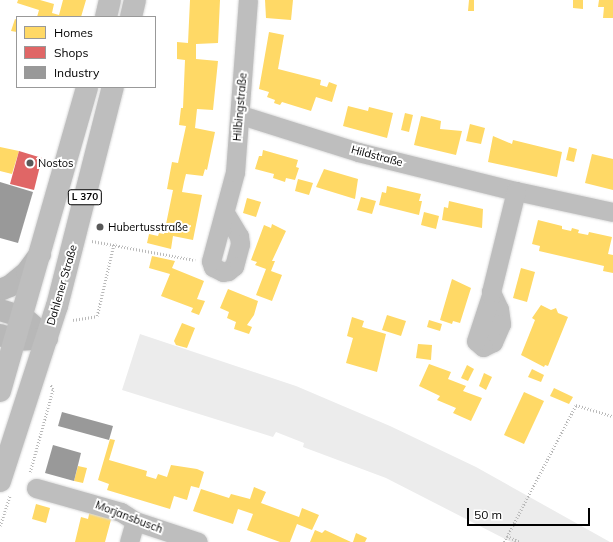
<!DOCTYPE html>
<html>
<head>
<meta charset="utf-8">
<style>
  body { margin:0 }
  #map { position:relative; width:613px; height:542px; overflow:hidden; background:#fff; font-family:Mulish,sans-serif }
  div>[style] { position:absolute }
  .green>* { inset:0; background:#ececec }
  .homes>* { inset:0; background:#ffd966 }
  .shops>* { inset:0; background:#e06666 }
  .industry>* { inset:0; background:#999 }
  .path>* { height:2.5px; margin-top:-1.25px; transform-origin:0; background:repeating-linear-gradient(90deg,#b9b9b9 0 1px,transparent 0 3px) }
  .roads { filter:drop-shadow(0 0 1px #dbdbdb) drop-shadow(0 0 1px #dbdbdb) }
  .street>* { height:19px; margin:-9.5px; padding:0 9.5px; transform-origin:9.5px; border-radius:9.5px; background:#bebebe }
  .secondary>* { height:22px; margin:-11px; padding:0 11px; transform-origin:11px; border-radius:11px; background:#b8b8b8 }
  .primary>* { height:22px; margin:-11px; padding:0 11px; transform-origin:11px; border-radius:11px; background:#bebebe }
  .dots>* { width:11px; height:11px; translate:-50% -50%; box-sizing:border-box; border:2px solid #fff; border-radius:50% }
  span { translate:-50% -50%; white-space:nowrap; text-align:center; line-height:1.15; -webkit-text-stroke:4px #fff; paint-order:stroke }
  .shield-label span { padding:1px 3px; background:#fff; border:1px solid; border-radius:3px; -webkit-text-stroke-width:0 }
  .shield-label { font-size:10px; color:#000; font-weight:700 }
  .street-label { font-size:11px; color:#000 }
  .poi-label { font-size:11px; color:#000 }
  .left { translate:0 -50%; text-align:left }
  .legend { position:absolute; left:16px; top:16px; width:140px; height:72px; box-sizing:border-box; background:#fff; border:1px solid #999; margin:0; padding:5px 7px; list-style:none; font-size:12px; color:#000 }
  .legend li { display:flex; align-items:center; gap:8px; height:20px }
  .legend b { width:20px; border:1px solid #999 }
  .scale { position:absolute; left:467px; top:508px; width:123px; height:18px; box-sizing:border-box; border:2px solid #000; border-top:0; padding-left:5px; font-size:12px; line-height:14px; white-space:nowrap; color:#000; -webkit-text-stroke:3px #fff; paint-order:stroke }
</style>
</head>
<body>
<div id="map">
  <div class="green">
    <div style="clip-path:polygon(140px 334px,296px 386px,390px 426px,476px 467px,610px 542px,511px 542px,386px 478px,303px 447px,304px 443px,276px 432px,273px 437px,122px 390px)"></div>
  </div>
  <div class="homes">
    <div style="clip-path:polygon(18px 0,40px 0,54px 4px,52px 13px,59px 15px,63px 0,86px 0,81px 17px,37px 17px,39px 10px,17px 3px)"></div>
    <div style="clip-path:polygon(190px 0,220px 0,218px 43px,196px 44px,196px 59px,218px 61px,213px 110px,197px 109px,195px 128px,215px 132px,207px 170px,205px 169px,203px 176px,186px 174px,184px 182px,182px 192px,202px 195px,193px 240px,173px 236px,171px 249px,147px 243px,149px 234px,158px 236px,159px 233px,164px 234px,173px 190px,167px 189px,172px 162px,178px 163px,186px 126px,179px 125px,181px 108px,183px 108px,185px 60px,177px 59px,177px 42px,188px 43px)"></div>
    <div style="clip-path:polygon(265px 0,293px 0,291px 20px,266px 18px)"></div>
    <div style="clip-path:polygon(469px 0,474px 0,474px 11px,468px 11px)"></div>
    <div style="clip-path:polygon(573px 0,583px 0,583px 9px,573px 8px)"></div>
    <div style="clip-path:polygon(599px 0,613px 0,613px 18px,603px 18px,604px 7px,598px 7px)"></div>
    <div style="clip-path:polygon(15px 19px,17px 20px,17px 32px,11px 31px)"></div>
    <div style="clip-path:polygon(269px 32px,284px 35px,278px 69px,321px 80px,320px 85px,327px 87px,329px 82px,337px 85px,332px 102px,316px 97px,311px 111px,282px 102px,280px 105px,274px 103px,275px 100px,267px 97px,269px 92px,259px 89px)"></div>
    <div style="clip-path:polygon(348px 106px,368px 111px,369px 107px,393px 113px,387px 138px,343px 126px)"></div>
    <div style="clip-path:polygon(405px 113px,413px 115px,409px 132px,401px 130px)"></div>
    <div style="clip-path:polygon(421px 116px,441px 121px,440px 129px,462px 131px,456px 155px,414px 145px)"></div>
    <div style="clip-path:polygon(470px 124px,485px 128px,481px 144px,466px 141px)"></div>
    <div style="clip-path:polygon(493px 136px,512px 144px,513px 140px,562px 152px,557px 177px,488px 162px)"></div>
    <div style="clip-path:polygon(0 147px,19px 151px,12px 174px,0 171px)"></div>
    <div style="clip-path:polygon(569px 147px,577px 149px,574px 162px,566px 160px)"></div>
    <div style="clip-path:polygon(263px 150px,298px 160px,296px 167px,299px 168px,295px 180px,286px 178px,285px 182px,273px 178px,274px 174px,255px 169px,259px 156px,262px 156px)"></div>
    <div style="clip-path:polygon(592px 154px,613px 159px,613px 190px,585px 183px)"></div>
    <div style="clip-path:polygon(324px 169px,358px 179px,355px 199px,316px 187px)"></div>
    <div style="clip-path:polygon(298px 179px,313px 183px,309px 195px,295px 191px)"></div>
    <div style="clip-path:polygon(387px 186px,421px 194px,419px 201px,422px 201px,419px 215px,379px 205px,382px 192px,386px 193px)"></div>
    <div style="clip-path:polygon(361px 197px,376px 201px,372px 214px,357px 210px)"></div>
    <div style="clip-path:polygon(247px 198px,261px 202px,256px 217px,243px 213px)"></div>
    <div style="clip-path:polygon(449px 201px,483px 209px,482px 228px,442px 220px,444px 207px,448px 208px)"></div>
    <div style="clip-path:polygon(424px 212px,439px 216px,436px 229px,421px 225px)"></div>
    <div style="clip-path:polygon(538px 220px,562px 226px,562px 229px,571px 231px,572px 228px,579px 230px,578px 233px,588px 235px,589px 232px,612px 237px,608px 254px,613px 255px,613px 273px,603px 271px,604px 266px,539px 251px,540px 246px,532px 244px)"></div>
    <div style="clip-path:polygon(272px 224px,286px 231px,272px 261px,275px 261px,271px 271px,282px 275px,272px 301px,256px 295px,266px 269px,255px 265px,257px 262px,251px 260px,264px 225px,271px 228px)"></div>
    <div style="clip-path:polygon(152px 256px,175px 261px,172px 268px,204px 281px,197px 299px,205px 301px,199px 315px,191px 312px,193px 308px,161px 296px,170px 274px,149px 268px)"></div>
    <div style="clip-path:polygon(521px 268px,535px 272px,527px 302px,513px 298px)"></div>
    <div style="clip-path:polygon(452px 279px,471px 288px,460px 323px,453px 321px,452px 324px,440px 320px)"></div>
    <div style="clip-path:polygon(228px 289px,258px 301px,254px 315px,247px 325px,252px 327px,249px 334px,234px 329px,236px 322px,227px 318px,229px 312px,220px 308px)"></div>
    <div style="clip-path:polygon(541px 305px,551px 310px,556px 308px,558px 313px,568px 317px,548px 366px,545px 365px,544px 367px,521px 355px,535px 320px,532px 318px)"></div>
    <div style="clip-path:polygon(387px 315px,406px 321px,401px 336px,382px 330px)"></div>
    <div style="clip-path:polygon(352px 317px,364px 321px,362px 327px,386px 334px,377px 372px,346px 363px,353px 338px,347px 336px)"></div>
    <div style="clip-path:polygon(429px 320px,442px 324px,440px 331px,427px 327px)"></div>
    <div style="clip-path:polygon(182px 323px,195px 328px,187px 348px,176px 345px,174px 341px)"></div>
    <div style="clip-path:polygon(418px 344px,432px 345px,431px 360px,416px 358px)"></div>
    <div style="clip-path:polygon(429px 364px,451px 372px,448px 379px,466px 386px,463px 391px,482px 398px,471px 421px,453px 413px,456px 408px,437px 400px,440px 396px,419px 386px)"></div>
    <div style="clip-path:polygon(467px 365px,474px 369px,468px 381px,461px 378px)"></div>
    <div style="clip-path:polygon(532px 369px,544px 375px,541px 382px,528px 377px)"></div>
    <div style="clip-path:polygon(484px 373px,492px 377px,486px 390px,479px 386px)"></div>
    <div style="clip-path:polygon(554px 388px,573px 397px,569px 404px,550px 396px)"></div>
    <div style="clip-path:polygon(524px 392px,544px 401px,524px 444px,504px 435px)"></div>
    <div style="clip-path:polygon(110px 439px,115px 440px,109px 460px,147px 471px,146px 476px,156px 479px,158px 474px,167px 477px,171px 465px,197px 469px,204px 472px,199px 488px,191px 486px,187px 500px,174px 496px,170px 509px,107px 490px,109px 484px,98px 480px)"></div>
    <div style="clip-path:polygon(78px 466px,87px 468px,83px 483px,74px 481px)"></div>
    <div style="clip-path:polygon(254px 487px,266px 492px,261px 503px,299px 517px,302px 508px,319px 515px,312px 530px,297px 524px,290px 542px,280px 542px,247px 530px,253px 514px,238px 509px,233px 524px,193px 511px,201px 489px,229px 498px,231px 494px,250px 499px)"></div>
    <div style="clip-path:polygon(36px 504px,50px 508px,46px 523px,32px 519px)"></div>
    <div style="clip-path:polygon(90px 510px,112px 516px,105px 542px,75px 542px,81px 517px,88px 519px)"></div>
    <div style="clip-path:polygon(315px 530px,322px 533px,325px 530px,351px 542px,310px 542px)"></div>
    <div style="clip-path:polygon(356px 533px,367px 538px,365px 542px,353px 542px)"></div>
  </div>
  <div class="shops">
    <div style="clip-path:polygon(19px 151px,42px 158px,34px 190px,10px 184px)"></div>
  </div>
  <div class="industry">
    <div style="clip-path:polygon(0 182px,33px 192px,18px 243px,0 238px)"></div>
    <div style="clip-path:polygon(62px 412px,113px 426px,109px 440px,58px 426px)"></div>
    <div style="clip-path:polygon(53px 445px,81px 453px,74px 481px,45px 473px)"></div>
  </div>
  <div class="path">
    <div style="left:92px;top:241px;width:105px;rotate:10.5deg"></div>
    <div style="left:73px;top:320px;width:24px;rotate:-9deg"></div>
    <div style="left:97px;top:316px;width:75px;rotate:-76.9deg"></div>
    <div style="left:30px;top:472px;width:86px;rotate:-74.5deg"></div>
    <div style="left:53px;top:389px;width:5px;rotate:-127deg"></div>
    <div style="left:0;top:526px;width:32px;rotate:-72deg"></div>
    <div style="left:507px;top:536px;width:14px;rotate:25deg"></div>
    <div style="left:504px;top:542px;width:155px;rotate:-62.3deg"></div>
    <div style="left:576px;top:405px;width:39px;rotate:17deg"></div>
  </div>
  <div class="roads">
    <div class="street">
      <div style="left:241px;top:115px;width:123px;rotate:17.5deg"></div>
      <div style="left:358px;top:152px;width:163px;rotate:13.9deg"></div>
      <div style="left:516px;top:191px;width:99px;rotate:12.2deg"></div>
      <div style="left:225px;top:213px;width:27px;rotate:59deg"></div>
      <div style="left:239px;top:236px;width:8px;rotate:83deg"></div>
      <div style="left:240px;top:244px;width:23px;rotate:105deg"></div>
      <div style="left:234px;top:266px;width:8px;rotate:140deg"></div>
      <div style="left:228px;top:271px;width:5px;rotate:169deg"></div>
      <div style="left:223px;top:272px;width:11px;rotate:-153deg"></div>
      <div style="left:213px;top:267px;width:6px;rotate:-108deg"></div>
      <div style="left:211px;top:261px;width:92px;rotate:-74.9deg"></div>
      <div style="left:235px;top:172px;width:172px;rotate:-85.7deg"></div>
      <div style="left:491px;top:292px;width:19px;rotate:65deg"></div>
      <div style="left:499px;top:309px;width:15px;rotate:82deg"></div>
      <div style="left:501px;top:324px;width:20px;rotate:114deg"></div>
      <div style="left:493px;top:342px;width:11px;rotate:153deg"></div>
      <div style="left:483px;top:347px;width:9px;rotate:-139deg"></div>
      <div style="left:476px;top:341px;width:48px;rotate:-71.9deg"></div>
      <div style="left:491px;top:295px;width:3px;rotate:-90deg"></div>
      <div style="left:491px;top:292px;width:104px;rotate:-76.1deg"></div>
      <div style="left:36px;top:488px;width:88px;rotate:15.8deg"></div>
      <div style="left:121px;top:512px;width:17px;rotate:33deg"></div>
      <div style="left:135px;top:521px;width:66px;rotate:18.4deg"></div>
      <div style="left:129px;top:542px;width:22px;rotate:-74deg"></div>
    </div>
    <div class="secondary">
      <div style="left:0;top:290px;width:11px;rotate:-22deg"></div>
      <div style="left:10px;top:286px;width:22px;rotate:-39deg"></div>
      <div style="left:27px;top:272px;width:22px;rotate:-54deg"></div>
      <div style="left:0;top:310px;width:24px;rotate:17deg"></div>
      <div style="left:23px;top:317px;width:32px;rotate:41deg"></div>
      <div style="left:0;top:335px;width:16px;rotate:18deg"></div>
      <div style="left:15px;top:340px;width:19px;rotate:-3deg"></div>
    </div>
    <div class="primary">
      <div style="left:106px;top:17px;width:17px;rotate:-77deg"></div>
      <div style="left:131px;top:17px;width:17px;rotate:-77deg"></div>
      <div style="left:0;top:391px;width:316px;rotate:-74deg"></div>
      <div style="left:0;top:481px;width:184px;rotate:-72deg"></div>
      <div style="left:57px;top:306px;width:226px;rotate:-75.7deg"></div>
    </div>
  </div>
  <div class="dots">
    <div style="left:30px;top:163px;background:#595959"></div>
    <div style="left:100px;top:227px;background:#595959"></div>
  </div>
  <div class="shield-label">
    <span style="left:85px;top:197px">L 370</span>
  </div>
  <div class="street-label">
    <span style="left:240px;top:107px;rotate:-85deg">Hilbingstraße</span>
    <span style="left:377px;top:156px;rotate:15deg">Hildstraße</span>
    <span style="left:62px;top:285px;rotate:-74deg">Dahlener Straße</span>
    <span style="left:129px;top:517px;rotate:21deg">Morjansbusch</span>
  </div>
  <div class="poi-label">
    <span class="left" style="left:38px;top:163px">Nostos</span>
    <span class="left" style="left:108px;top:227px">Hubertusstraße</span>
  </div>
  <ul class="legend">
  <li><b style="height:11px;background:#ffd966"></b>Homes</li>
  <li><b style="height:11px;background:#e06666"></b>Shops</li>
  <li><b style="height:11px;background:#999"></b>Industry</li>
  </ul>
  <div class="scale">50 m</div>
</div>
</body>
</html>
